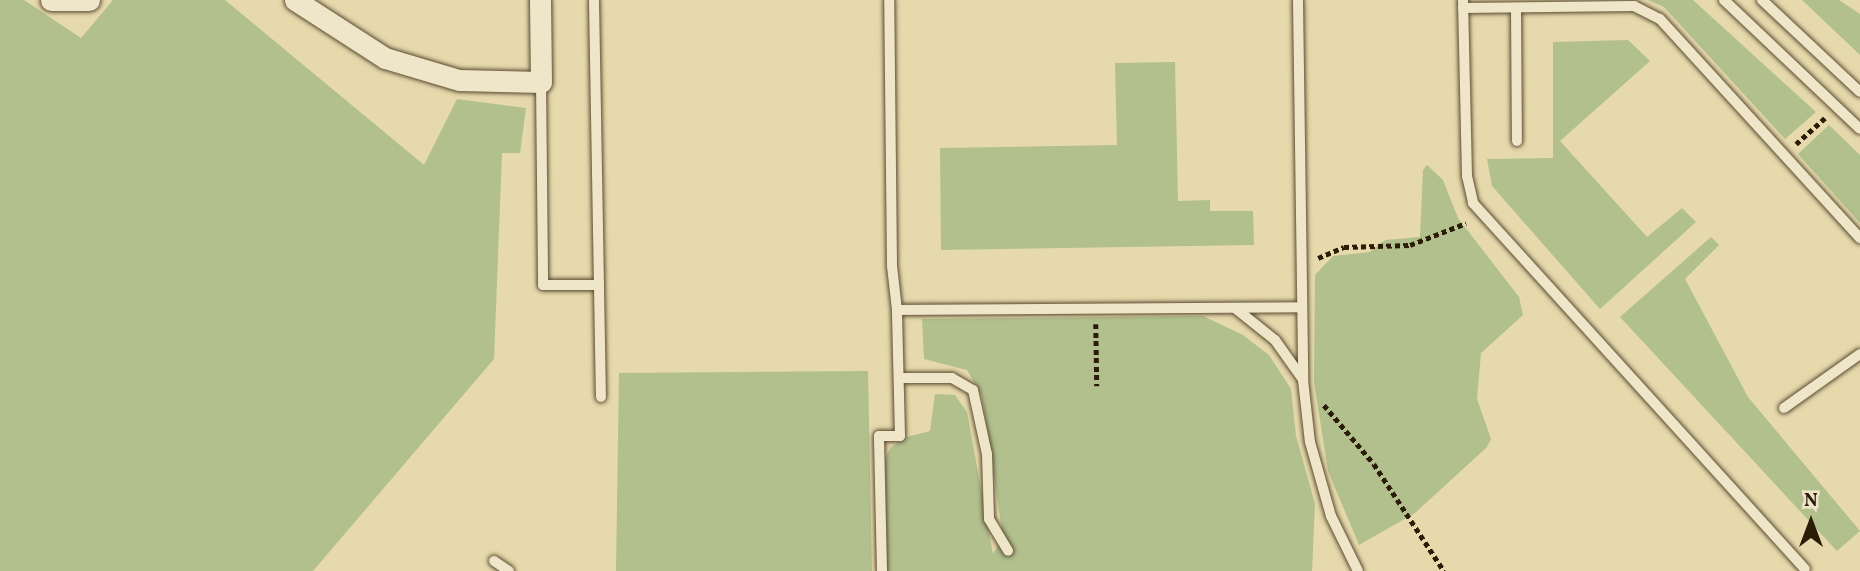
<!DOCTYPE html>
<html>
<head>
<meta charset="utf-8">
<style>
  body { margin:0 }
  #map { position:relative; width:1860px; height:571px; overflow:hidden; background:#e6d9ac; font-family:Vollkorn,serif }
  div>[style] { position:absolute }
  .green>* { inset:0; background:#b1c08d }
  .path>* { height:4.5px; margin-top:-2.25px; transform-origin:0; background:repeating-linear-gradient(90deg,#2b1c08 0 5px,transparent 0 8.5px) }
  .roads { filter:drop-shadow(0 0 2px #5a4b31) drop-shadow(0 0 2px #5a4b31) }
  .lane>* { height:10px; margin:-5px; padding:0 5px; transform-origin:5px; border-radius:5px; background:#efe6c9 }
  .street>* { height:21px; margin:-10.5px; padding:0 10.5px; transform-origin:10.5px; border-radius:10.5px; background:#efe6c9 }
  span { translate:-50% -50%; white-space:nowrap; text-align:center; line-height:1.15; -webkit-text-stroke:5px #efe6c9; paint-order:stroke }
  .north { position:absolute; left:1776px; top:487px; width:70px; height:70px; -webkit-text-stroke:5px #efe6c9; paint-order:stroke; rotate:0deg; font-size:19px; font-weight:700; line-height:28px; text-align:center; color:#2b1c08 }
  .north::after { content:''; display:block; margin:auto; width:24px; height:32px; background:#2b1c08; clip-path:polygon(50% 0,100% 100%,50% 72%,0 100%) }
</style>
</head>
<body>
<div id="map">
  <div class="green">
    <div style="clip-path:polygon(0 0,24px 0,81px 38px,113px 0,225px 0,424px 165px,457px 99px,526px 108px,520px 153px,502px 153px,494px 359px,313px 571px,0 571px)"></div>
    <div style="clip-path:polygon(1648px 0,1693px 0,1816px 112px,1785px 139px,1664px 7px)"></div>
    <div style="clip-path:polygon(1802px 0,1839px 0,1860px 14px,1860px 55px)"></div>
    <div style="clip-path:polygon(1628px 40px,1650px 61px,1560px 141px,1647px 237px,1682px 208px,1696px 222px,1600px 309px,1492px 186px,1487px 159px,1553px 158px,1553px 42px)"></div>
    <div style="clip-path:polygon(1175px 62px,1178px 201px,1210px 200px,1210px 211px,1253px 211px,1254px 245px,941px 250px,940px 148px,1117px 145px,1115px 63px)"></div>
    <div style="clip-path:polygon(1829px 125px,1860px 155px,1860px 223px,1798px 154px)"></div>
    <div style="clip-path:polygon(1427px 165px,1443px 180px,1458px 218px,1519px 297px,1523px 315px,1481px 353px,1477px 399px,1491px 439px,1487px 447px,1415px 513px,1359px 545px,1328px 471px,1314px 382px,1315px 275px,1333px 256px,1370px 252px,1385px 240px,1420px 237px,1423px 170px)"></div>
    <div style="clip-path:polygon(1711px 237px,1719px 245px,1685px 279px,1748px 397px,1860px 531px,1837px 551px,1620px 317px)"></div>
    <div style="clip-path:polygon(1203px 316px,1243px 335px,1269px 355px,1291px 389px,1296px 436px,1315px 504px,1312px 571px,887px 571px,885px 460px,890px 448px,906px 437px,930px 431px,935px 394px,955px 395px,967px 412px,993px 554px,1003px 537px,982px 396px,967px 370px,924px 359px,922px 319px)"></div>
    <div style="clip-path:polygon(868px 371px,872px 571px,616px 571px,619px 373px)"></div>
  </div>
  <div class="path">
    <div style="left:1796px;top:144px;width:40px;rotate:-42deg"></div>
    <div style="left:1318px;top:258px;width:28px;rotate:-23deg"></div>
    <div style="left:1344px;top:247px;width:66px;rotate:-1.7deg"></div>
    <div style="left:1410px;top:245px;width:60px;rotate:-21.4deg"></div>
    <div style="left:1096px;top:324px;width:62px;rotate:89.1deg"></div>
    <div style="left:1324px;top:405px;width:77px;rotate:49.7deg"></div>
    <div style="left:1374px;top:464px;width:128px;rotate:56.8deg"></div>
  </div>
  <div class="roads">
    <div class="lane">
      <div style="left:594px;top:0;width:397px;rotate:89deg"></div>
      <div style="left:1298px;top:0;width:380px;rotate:89.2deg"></div>
      <div style="left:1303px;top:380px;width:62px;rotate:83.6deg"></div>
      <div style="left:1310px;top:442px;width:77px;rotate:74.2deg"></div>
      <div style="left:1331px;top:516px;width:61px;rotate:63.9deg"></div>
      <div style="left:1463px;top:0;width:176px;rotate:88.7deg"></div>
      <div style="left:1467px;top:176px;width:28px;rotate:77deg"></div>
      <div style="left:1473px;top:203px;width:494px;rotate:47.8deg"></div>
      <div style="left:1724px;top:0;width:187px;rotate:43.5deg"></div>
      <div style="left:1762px;top:0;width:134px;rotate:43.2deg"></div>
      <div style="left:1463px;top:8px;width:171px;rotate:-0.7deg"></div>
      <div style="left:1634px;top:6px;width:29px;rotate:27deg"></div>
      <div style="left:1660px;top:19px;width:297px;rotate:47.6deg"></div>
      <div style="left:1516px;top:8px;width:133px;rotate:89.6deg"></div>
      <div style="left:541px;top:82px;width:203px;rotate:89.4deg"></div>
      <div style="left:543px;top:285px;width:56px"></div>
      <div style="left:1235px;top:308px;width:51px;rotate:38.7deg"></div>
      <div style="left:1275px;top:340px;width:47px;rotate:54.6deg"></div>
      <div style="left:897px;top:310px;width:404px;rotate:-0.4deg"></div>
      <div style="left:899px;top:378px;width:53px"></div>
      <div style="left:952px;top:378px;width:24px;rotate:30deg"></div>
      <div style="left:973px;top:390px;width:66px;rotate:77.7deg"></div>
      <div style="left:987px;top:454px;width:65px;rotate:88.2deg"></div>
      <div style="left:989px;top:519px;width:37px;rotate:59deg"></div>
      <div style="left:1784px;top:408px;width:93px;rotate:-35.4deg"></div>
      <div style="left:494px;top:561px;width:18px;rotate:34deg"></div>
      <div style="left:882px;top:571px;width:135px;rotate:-91.3deg"></div>
      <div style="left:879px;top:436px;width:21px"></div>
      <div style="left:900px;top:436px;width:126px;rotate:-91.4deg"></div>
      <div style="left:897px;top:310px;width:44px;rotate:-96.5deg"></div>
      <div style="left:892px;top:266px;width:266px;rotate:-90.6deg"></div>
    </div>
    <div class="street">
      <div style="left:51px;top:0;width:38px"></div>
      <div style="left:295px;top:0;width:107px;rotate:32.8deg"></div>
      <div style="left:385px;top:58px;width:77px;rotate:16.6deg"></div>
      <div style="left:459px;top:80px;width:82px;rotate:1.4deg"></div>
      <div style="left:541px;top:82px;width:82px;rotate:-90.7deg"></div>
    </div>
  </div>
  <div class="north">N</div>
</div>
</body>
</html>
